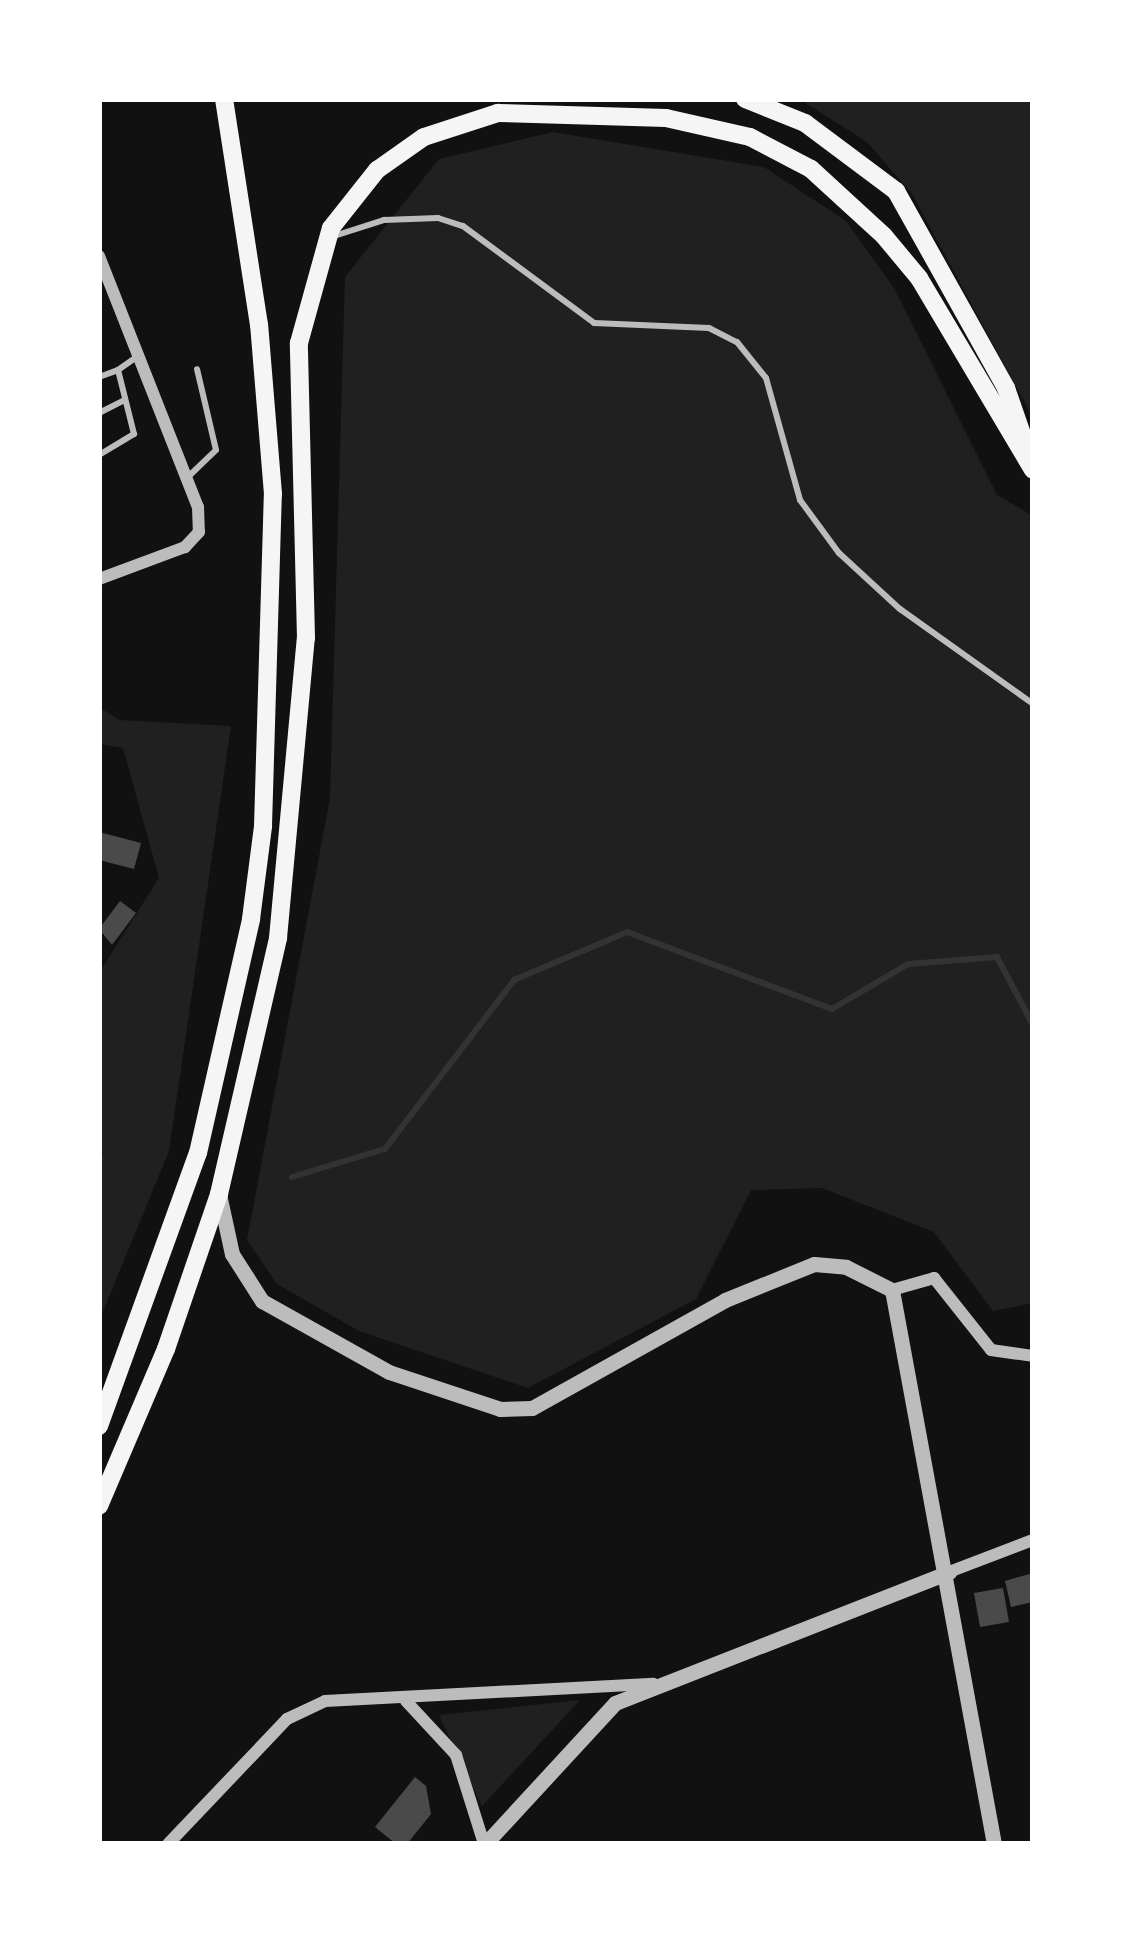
<!DOCTYPE html>
<html>
<head>
<meta charset="utf-8">
<style>
  body { margin:0 }
  #map { position:relative; width:1132px; height:1943px; overflow:hidden; background:#111; font-family:"DM Sans",sans-serif }
  div>[style] { position:absolute }
  .green>* { inset:0; background:#202020 }
  .stream>* { height:6px; margin:-3px; padding:0 3px; transform-origin:3px; border-radius:3px; background:#333 }
  .building>* { inset:0; background:#4a4a4a }
  .service>* { height:6px; margin:-3px; padding:0 3px; transform-origin:3px; border-radius:3px; background:#bcbcbc }
  .minor>* { height:12px; margin:-6px; padding:0 6px; transform-origin:6px; border-radius:6px; background:#bcbcbc }
  .tertiary>* { height:15px; margin:-7.5px; padding:0 7.5px; transform-origin:7.5px; border-radius:7.5px; background:#bcbcbc }
  .primary>* { height:18px; margin:-9px; padding:0 9px; transform-origin:9px; border-radius:9px; background:#f5f5f5 }
  span { translate:-50% -50%; white-space:nowrap; text-align:center; line-height:1.15; -webkit-text-stroke:12px #fff; paint-order:stroke }
  .frame { position:absolute; inset:0; border:102px solid #fff; pointer-events:none }
</style>
</head>
<body>
<div id="map">
  <div class="green">
    <div style="clip-path:polygon(799px 99px,1033px 99px,1033px 418px,912px 194px,867px 142px)"></div>
    <div style="clip-path:polygon(553px 132px,764px 167px,846px 221px,894px 288px,997px 495px,1033px 516px,1033px 1303px,993px 1311px,934px 1232px,822px 1188px,751px 1190px,696px 1299px,528px 1388px,359px 1331px,277px 1284px,247px 1240px,330px 798px,345px 277px,439px 159px)"></div>
    <div style="clip-path:polygon(99px 707px,119px 720px,231px 726px,169px 1151px,99px 1321px,99px 973px,159px 878px,123px 748px,99px 744px)"></div>
    <div style="clip-path:polygon(580px 1700px,482px 1806px,439px 1715px)"></div>
  </div>
  <div class="stream">
    <div style="left:99px;top:1159px;width:1px"></div>
    <div style="left:292px;top:1177px;width:97px;rotate:-16.8deg"></div>
    <div style="left:385px;top:1149px;width:213px;rotate:-52.6deg"></div>
    <div style="left:514px;top:980px;width:123px;rotate:-23deg"></div>
    <div style="left:627px;top:932px;width:219px;rotate:20.6deg"></div>
    <div style="left:832px;top:1009px;width:88px;rotate:-30.6deg"></div>
    <div style="left:908px;top:964px;width:89px;rotate:-4.5deg"></div>
    <div style="left:997px;top:957px;width:77px;rotate:62.1deg"></div>
  </div>
  <div class="building">
    <div style="clip-path:polygon(99px 832px,141px 843px,134px 869px,99px 860px)"></div>
    <div style="clip-path:polygon(120px 901px,136px 913px,112px 945px,99px 929px)"></div>
    <div style="clip-path:polygon(1033px 1573px,1033px 1602px,1011px 1607px,1005px 1581px)"></div>
    <div style="clip-path:polygon(1003px 1588px,1009px 1622px,980px 1627px,974px 1593px)"></div>
    <div style="clip-path:polygon(415px 1777px,426px 1786px,431px 1814px,407px 1844px,396px 1844px,375px 1827px)"></div>
  </div>
  <div class="service">
    <div style="left:331px;top:237px;width:56px;rotate:-17.8deg"></div>
    <div style="left:384px;top:220px;width:54px;rotate:-2.1deg"></div>
    <div style="left:438px;top:218px;width:26px;rotate:18deg"></div>
    <div style="left:463px;top:226px;width:163px;rotate:36.5deg"></div>
    <div style="left:594px;top:323px;width:115px;rotate:2.5deg"></div>
    <div style="left:709px;top:328px;width:31px;rotate:27deg"></div>
    <div style="left:737px;top:342px;width:46px;rotate:51.1deg"></div>
    <div style="left:766px;top:378px;width:127px;rotate:74.4deg"></div>
    <div style="left:800px;top:500px;width:66px;rotate:53.7deg"></div>
    <div style="left:839px;top:553px;width:83px;rotate:42.6deg"></div>
    <div style="left:900px;top:609px;width:163px;rotate:35.5deg"></div>
    <div style="left:99px;top:377px;width:20px;rotate:-20deg"></div>
    <div style="left:99px;top:413px;width:29px;rotate:-27deg"></div>
    <div style="left:99px;top:455px;width:41px;rotate:-31deg"></div>
    <div style="left:134px;top:434px;width:66px;rotate:-104deg"></div>
    <div style="left:118px;top:370px;width:24px;rotate:-35deg"></div>
    <div style="left:189px;top:476px;width:37px;rotate:-44deg"></div>
    <div style="left:216px;top:450px;width:83px;rotate:-103.2deg"></div>
  </div>
  <div class="minor">
    <div style="left:99px;top:256px;width:270px;rotate:68.5deg"></div>
    <div style="left:198px;top:507px;width:25px;rotate:88deg"></div>
    <div style="left:199px;top:532px;width:21px;rotate:133deg"></div>
    <div style="left:185px;top:547px;width:92px;rotate:159.6deg"></div>
    <div style="left:892px;top:1290px;width:44px;rotate:-15.9deg"></div>
    <div style="left:934px;top:1278px;width:92px;rotate:51.6deg"></div>
    <div style="left:991px;top:1350px;width:42px;rotate:8.1deg"></div>
    <div style="left:949px;top:1572px;width:90px;rotate:-20.9deg"></div>
    <div style="left:406px;top:1701px;width:74px;rotate:47.2deg"></div>
    <div style="left:456px;top:1755px;width:93px;rotate:72.5deg"></div>
    <div style="left:168px;top:1844px;width:173px;rotate:-46.4deg"></div>
    <div style="left:287px;top:1719px;width:42px;rotate:-25.3deg"></div>
    <div style="left:325px;top:1701px;width:329px;rotate:-3deg"></div>
  </div>
  <div class="tertiary">
    <div style="left:219px;top:1194px;width:61px;rotate:77.8deg"></div>
    <div style="left:232px;top:1254px;width:56px;rotate:57.4deg"></div>
    <div style="left:262px;top:1301px;width:145px;rotate:29.2deg"></div>
    <div style="left:389px;top:1372px;width:117px;rotate:18.4deg"></div>
    <div style="left:500px;top:1409px;width:32px;rotate:-2deg"></div>
    <div style="left:532px;top:1408px;width:221px;rotate:-29.2deg"></div>
    <div style="left:725px;top:1300px;width:96px;rotate:-22deg"></div>
    <div style="left:814px;top:1264px;width:32px;rotate:5deg"></div>
    <div style="left:846px;top:1267px;width:51px;rotate:26.6deg"></div>
    <div style="left:892px;top:1290px;width:563px;rotate:79.57deg"></div>
    <div style="left:485px;top:1844px;width:192px;rotate:-47.3deg"></div>
    <div style="left:615px;top:1703px;width:359px;rotate:-21.4deg"></div>
  </div>
  <div class="primary">
    <div style="left:745px;top:99px;width:65px;rotate:21.8deg"></div>
    <div style="left:805px;top:123px;width:114px;rotate:36.8deg"></div>
    <div style="left:896px;top:191px;width:226px;rotate:60.8deg"></div>
    <div style="left:1006px;top:388px;width:58px;rotate:70.9deg"></div>
    <div style="left:99px;top:1426px;width:290px;rotate:-70.1deg"></div>
    <div style="left:198px;top:1153px;width:240px;rotate:-77.2deg"></div>
    <div style="left:251px;top:919px;width:94px;rotate:-82.6deg"></div>
    <div style="left:263px;top:826px;width:332px;rotate:-88.3deg"></div>
    <div style="left:273px;top:494px;width:170px;rotate:-94.7deg"></div>
    <div style="left:259px;top:325px;width:229px;rotate:-98.8deg"></div>
    <div style="left:99px;top:1506px;width:171px;rotate:-66.9deg"></div>
    <div style="left:166px;top:1349px;width:164px;rotate:-71.1deg"></div>
    <div style="left:219px;top:1194px;width:263px;rotate:-77deg"></div>
    <div style="left:278px;top:938px;width:301px;rotate:-84.7deg"></div>
    <div style="left:306px;top:638px;width:295px;rotate:-91.4deg"></div>
    <div style="left:299px;top:343px;width:119px;rotate:-74.5deg"></div>
    <div style="left:331px;top:228px;width:74px;rotate:-51.6deg"></div>
    <div style="left:377px;top:170px;width:57px;rotate:-35.1deg"></div>
    <div style="left:424px;top:137px;width:78px;rotate:-18deg"></div>
    <div style="left:498px;top:113px;width:168px;rotate:1.7deg"></div>
    <div style="left:666px;top:118px;width:86px;rotate:12.7deg"></div>
    <div style="left:750px;top:137px;width:69px;rotate:27.7deg"></div>
    <div style="left:811px;top:169px;width:99px;rotate:42.5deg"></div>
    <div style="left:884px;top:236px;width:55px;rotate:50.2deg"></div>
    <div style="left:919px;top:278px;width:223px;rotate:59.3deg"></div>
  </div>
  <div class="frame"></div>
</div>
</body>
</html>
